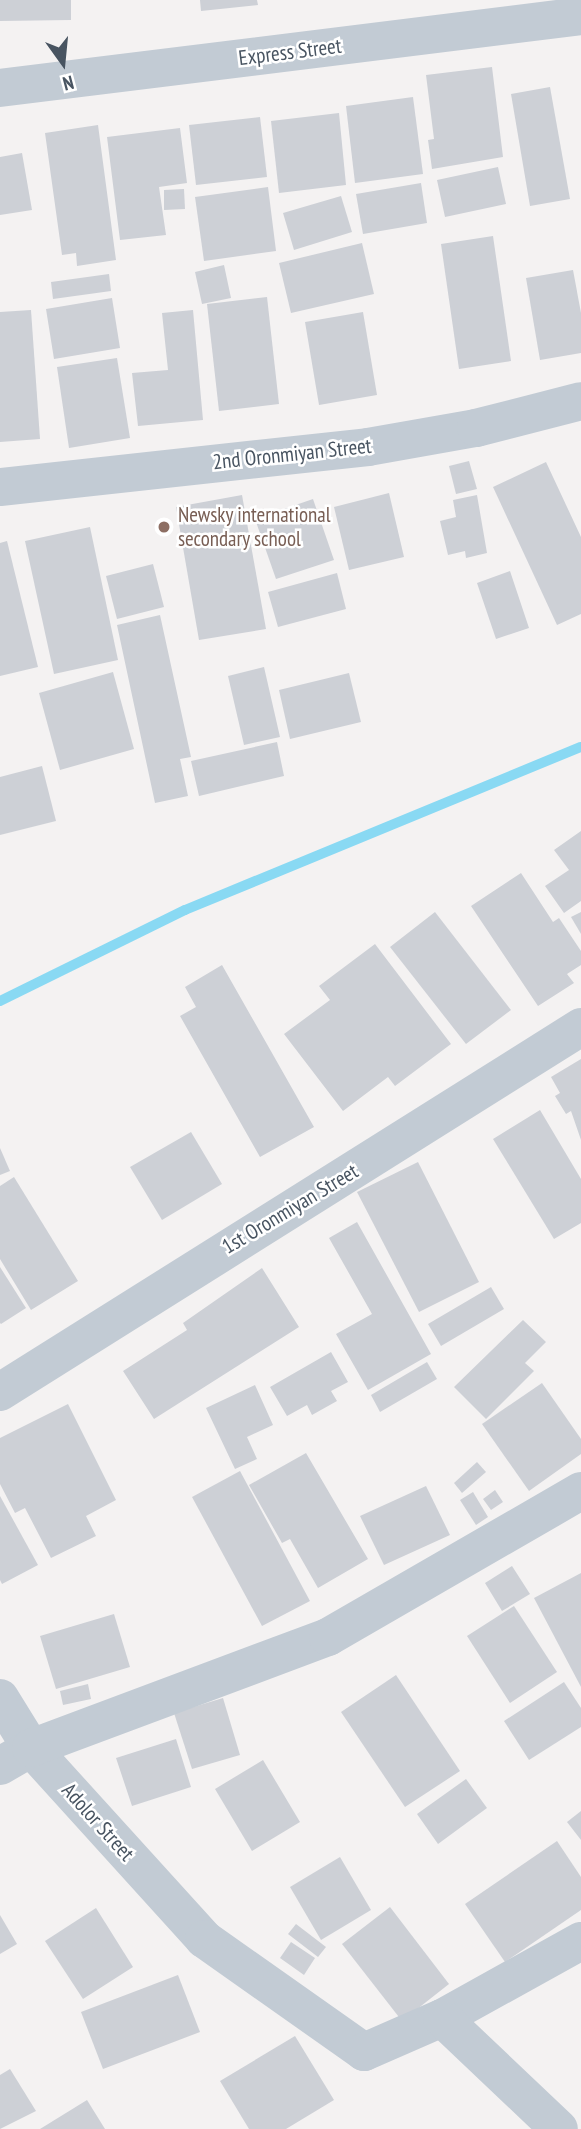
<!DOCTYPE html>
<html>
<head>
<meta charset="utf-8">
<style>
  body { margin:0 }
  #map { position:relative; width:581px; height:2129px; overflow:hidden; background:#f4f2f2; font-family:"PT Sans Narrow",sans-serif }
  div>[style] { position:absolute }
  .stream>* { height:10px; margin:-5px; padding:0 5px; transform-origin:5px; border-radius:5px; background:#89d9f3 }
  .building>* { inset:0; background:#cdd0d6 }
  .minor>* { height:38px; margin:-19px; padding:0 19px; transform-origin:19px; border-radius:19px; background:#c2cbd4 }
  .dots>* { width:19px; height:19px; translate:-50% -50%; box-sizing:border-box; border:4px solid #fff; border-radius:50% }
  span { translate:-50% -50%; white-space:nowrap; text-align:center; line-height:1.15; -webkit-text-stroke:5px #fff; paint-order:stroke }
  .street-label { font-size:21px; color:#485461 }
  .education-label { font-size:21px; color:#785e54 }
  .left { translate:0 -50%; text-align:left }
  .north { position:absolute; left:28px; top:28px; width:70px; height:70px; -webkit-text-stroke:5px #fff; paint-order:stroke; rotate:165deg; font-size:19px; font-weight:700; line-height:28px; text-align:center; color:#485461 }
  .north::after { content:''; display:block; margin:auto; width:24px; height:32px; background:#485461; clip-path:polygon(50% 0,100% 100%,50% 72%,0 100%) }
</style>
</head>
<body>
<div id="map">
  <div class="stream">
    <div style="left:0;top:1001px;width:206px;rotate:-26.2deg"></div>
    <div style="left:185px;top:910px;width:428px;rotate:-22.4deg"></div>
  </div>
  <div class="building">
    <div style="clip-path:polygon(0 0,71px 0,71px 20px,0 21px)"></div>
    <div style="clip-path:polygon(200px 0,257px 0,258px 5px,201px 11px)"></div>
    <div style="clip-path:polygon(492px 67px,503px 157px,432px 169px,428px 140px,434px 139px,426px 75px)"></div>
    <div style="clip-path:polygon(550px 87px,570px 199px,530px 206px,511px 94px)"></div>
    <div style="clip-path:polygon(413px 97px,423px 174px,355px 183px,346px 106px)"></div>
    <div style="clip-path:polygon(339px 113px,346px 185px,279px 193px,271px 121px)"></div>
    <div style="clip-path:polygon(260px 117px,267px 177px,196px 185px,189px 125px)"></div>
    <div style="clip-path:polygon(98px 125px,116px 260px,77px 266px,76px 253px,62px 255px,45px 133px)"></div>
    <div style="clip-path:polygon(180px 128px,187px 183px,159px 187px,166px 235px,120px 240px,107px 137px)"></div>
    <div style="clip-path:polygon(22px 153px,32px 210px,0 215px,0 157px)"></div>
    <div style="clip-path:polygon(498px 167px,506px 204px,445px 217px,437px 180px)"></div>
    <div style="clip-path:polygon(421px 183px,427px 223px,363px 234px,356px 194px)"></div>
    <div style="clip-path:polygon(268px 187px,276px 251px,204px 261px,195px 197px)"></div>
    <div style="clip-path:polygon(184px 189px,185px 209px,164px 210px,164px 190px)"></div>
    <div style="clip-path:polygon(341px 196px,352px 232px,294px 250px,283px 213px)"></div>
    <div style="clip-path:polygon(493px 236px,511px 361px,459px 369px,441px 244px)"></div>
    <div style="clip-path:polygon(362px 243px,374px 294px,291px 313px,279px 263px)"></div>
    <div style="clip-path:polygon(224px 265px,231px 298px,202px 304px,195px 272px)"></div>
    <div style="clip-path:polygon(573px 270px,581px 313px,581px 353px,540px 360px,526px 278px)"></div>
    <div style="clip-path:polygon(109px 274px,111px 291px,53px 299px,51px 282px)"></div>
    <div style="clip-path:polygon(267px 297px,279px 404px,219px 411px,207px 304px)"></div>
    <div style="clip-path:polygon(112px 298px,120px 348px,54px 359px,46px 309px)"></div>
    <div style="clip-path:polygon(31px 310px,40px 439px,0 442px,0 312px)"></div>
    <div style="clip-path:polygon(193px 310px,203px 420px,138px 426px,132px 373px,168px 370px,162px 313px)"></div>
    <div style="clip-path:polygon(363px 312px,377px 395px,319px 405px,305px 322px)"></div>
    <div style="clip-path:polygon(117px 358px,130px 438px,69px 448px,57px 367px)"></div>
    <div style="clip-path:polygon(469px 461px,477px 489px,456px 494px,449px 466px)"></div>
    <div style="clip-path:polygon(546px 462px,581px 537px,581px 614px,557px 625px,493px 487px)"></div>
    <div style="clip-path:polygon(389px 493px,404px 557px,349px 570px,334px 507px)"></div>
    <div style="clip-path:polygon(242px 495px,266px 629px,199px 640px,176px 507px)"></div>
    <div style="clip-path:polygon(477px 495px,487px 553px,466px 558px,465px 551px,448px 555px,440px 521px,456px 517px,453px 500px)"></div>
    <div style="clip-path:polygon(313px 499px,334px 560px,276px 579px,255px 519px)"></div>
    <div style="clip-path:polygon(90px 527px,118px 660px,54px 674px,25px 541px)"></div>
    <div style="clip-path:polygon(7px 541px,38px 667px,0 676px,0 543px)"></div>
    <div style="clip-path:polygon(153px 564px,164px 607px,117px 619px,106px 576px)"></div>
    <div style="clip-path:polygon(510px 571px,529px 628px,496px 639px,477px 583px)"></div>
    <div style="clip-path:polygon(337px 573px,346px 609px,278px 627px,268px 592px)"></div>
    <div style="clip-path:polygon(160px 615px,191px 757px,180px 759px,188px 796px,155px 803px,117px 625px)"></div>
    <div style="clip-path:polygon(264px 667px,280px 737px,244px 745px,228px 676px)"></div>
    <div style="clip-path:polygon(113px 672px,134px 749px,60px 770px,39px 693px)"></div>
    <div style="clip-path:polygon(349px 673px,361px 722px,290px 739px,279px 690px)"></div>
    <div style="clip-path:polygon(277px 742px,284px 776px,199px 796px,191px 761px)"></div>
    <div style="clip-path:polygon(42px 766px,56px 821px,0 835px,0 777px)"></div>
    <div style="clip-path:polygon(581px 831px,581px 901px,564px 913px,545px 886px,569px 870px,554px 850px)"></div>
    <div style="clip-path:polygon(521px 873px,553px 922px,559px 918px,581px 951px,581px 965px,567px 974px,574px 983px,538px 1006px,471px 906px)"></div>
    <div style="clip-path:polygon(435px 912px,511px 1010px,466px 1044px,390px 947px)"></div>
    <div style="clip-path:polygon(581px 912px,581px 934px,571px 917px)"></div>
    <div style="clip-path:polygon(375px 944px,451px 1044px,395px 1086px,388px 1077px,343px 1111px,284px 1034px,330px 1000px,319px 986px)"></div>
    <div style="clip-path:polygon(222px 965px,314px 1127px,260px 1157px,180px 1016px,196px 1007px,185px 987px)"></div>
    <div style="clip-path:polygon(581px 1059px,581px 1140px,571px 1111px,566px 1114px,555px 1096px,560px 1093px,551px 1077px)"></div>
    <div style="clip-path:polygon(540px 1110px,581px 1179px,581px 1223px,554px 1239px,493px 1139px)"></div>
    <div style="clip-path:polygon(191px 1132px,222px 1184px,162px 1220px,130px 1167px)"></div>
    <div style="clip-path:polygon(0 1148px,10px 1171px,0 1175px)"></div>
    <div style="clip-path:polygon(418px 1162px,479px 1282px,419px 1312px,357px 1192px)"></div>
    <div style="clip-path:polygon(14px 1177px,78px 1281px,31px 1310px,0 1259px,0 1186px)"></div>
    <div style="clip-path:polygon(357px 1222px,431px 1354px,368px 1390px,336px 1334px,372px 1314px,329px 1238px)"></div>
    <div style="clip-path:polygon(0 1267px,26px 1308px,1px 1324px,0 1323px)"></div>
    <div style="clip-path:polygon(262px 1268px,299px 1327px,154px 1419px,123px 1371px,187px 1330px,183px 1323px)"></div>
    <div style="clip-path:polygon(491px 1287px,504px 1309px,441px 1346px,428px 1324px)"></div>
    <div style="clip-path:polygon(523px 1320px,546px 1342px,525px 1363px,534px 1371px,486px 1419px,454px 1387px)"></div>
    <div style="clip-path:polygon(331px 1352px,348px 1382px,331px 1391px,337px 1401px,312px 1415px,307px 1405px,287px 1416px,270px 1387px)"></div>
    <div style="clip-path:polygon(427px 1362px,437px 1379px,380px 1412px,371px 1395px)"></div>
    <div style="clip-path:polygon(542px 1383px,581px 1439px,581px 1454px,529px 1491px,482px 1424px)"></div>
    <div style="clip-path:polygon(255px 1385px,273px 1425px,247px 1437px,257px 1459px,235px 1469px,206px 1408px)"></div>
    <div style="clip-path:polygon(68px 1404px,116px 1500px,86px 1516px,96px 1536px,51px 1558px,25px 1508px,15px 1513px,0 1484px,0 1438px)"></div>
    <div style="clip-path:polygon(306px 1453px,368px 1559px,318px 1588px,290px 1539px,282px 1543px,249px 1485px)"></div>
    <div style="clip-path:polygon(477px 1462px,486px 1472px,462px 1493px,454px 1483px)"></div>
    <div style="clip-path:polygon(240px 1471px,310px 1601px,262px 1626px,192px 1497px)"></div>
    <div style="clip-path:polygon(426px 1486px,450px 1535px,384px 1565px,360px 1516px)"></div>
    <div style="clip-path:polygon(495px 1490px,503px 1502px,491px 1510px,483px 1499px)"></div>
    <div style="clip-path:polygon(473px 1492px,488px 1517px,476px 1525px,460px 1500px)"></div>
    <div style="clip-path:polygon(0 1496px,38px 1565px,2px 1584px,0 1580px)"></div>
    <div style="clip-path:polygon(512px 1566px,530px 1594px,502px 1611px,485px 1583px)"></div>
    <div style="clip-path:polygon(581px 1573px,581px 1687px,534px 1598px)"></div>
    <div style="clip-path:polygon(514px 1606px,557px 1672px,510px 1703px,467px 1636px)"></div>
    <div style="clip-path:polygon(114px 1614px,130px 1667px,56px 1689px,40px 1636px)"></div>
    <div style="clip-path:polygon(396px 1675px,460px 1771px,405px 1807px,341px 1712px)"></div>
    <div style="clip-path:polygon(564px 1682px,581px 1708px,581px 1727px,529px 1760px,504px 1721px)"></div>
    <div style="clip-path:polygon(88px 1684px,91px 1699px,63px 1705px,60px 1691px)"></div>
    <div style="clip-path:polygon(223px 1698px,240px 1755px,192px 1769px,174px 1713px)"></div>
    <div style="clip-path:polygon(176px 1739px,191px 1787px,132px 1806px,116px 1758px)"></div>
    <div style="clip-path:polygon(263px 1760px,300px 1822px,252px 1851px,215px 1789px)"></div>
    <div style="clip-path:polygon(466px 1779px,487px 1808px,438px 1844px,417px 1814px)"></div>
    <div style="clip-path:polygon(581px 1811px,581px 1840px,567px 1822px)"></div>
    <div style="clip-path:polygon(557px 1841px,581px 1877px,581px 1910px,505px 1962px,465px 1904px)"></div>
    <div style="clip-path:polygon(340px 1857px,371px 1910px,321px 1940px,290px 1887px)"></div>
    <div style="clip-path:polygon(390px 1907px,449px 1984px,402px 2021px,342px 1944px)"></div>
    <div style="clip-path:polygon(96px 1908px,133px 1967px,83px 1999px,45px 1941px)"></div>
    <div style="clip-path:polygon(0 1915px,17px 1944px,0 1954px)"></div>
    <div style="clip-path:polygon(296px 1924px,326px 1947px,318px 1957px,288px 1934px)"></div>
    <div style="clip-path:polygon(291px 1942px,315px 1958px,304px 1975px,280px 1958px)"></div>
    <div style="clip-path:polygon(178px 1975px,200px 2032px,103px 2069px,81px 2012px)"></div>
    <div style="clip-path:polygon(295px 2036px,334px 2100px,286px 2129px,249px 2129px,220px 2081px)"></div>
    <div style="clip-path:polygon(10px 2069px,36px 2111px,0 2129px,0 2075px)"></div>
    <div style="clip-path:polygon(87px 2100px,105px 2129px,40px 2129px)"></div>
  </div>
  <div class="minor">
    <div style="left:0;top:88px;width:585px;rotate:-7.06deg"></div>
    <div style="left:0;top:487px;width:370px;rotate:-6.2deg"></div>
    <div style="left:368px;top:447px;width:110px;rotate:-10deg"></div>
    <div style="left:476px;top:428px;width:108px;rotate:-14.4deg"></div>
    <div style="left:0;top:1392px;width:686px;rotate:-32.14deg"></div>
    <div style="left:0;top:1698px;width:59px;rotate:58.2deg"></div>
    <div style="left:31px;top:1748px;width:258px;rotate:47.8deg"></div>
    <div style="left:204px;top:1939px;width:196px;rotate:35.2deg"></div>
    <div style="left:364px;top:2052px;width:85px;rotate:-23.6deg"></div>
    <div style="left:442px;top:2018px;width:159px;rotate:-29deg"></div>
    <div style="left:0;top:1766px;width:36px;rotate:-30deg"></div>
    <div style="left:31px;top:1748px;width:317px;rotate:-20.5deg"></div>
    <div style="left:328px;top:1637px;width:292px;rotate:-30deg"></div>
    <div style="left:442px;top:2018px;width:161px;rotate:43.5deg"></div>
  </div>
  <div class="dots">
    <div style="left:164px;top:527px;background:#8d6e63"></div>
  </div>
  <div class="street-label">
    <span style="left:290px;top:52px;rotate:-7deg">Express Street</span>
    <span style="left:292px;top:454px;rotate:-6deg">2nd Oronmiyan Street</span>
    <span style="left:290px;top:1209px;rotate:-31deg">1st Oronmiyan Street</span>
    <span style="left:98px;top:1822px;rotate:48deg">Adolor Street</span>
  </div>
  <div class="education-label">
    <span class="left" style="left:178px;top:527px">Newsky international<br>secondary school</span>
  </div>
  <div class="north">N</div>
</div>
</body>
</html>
